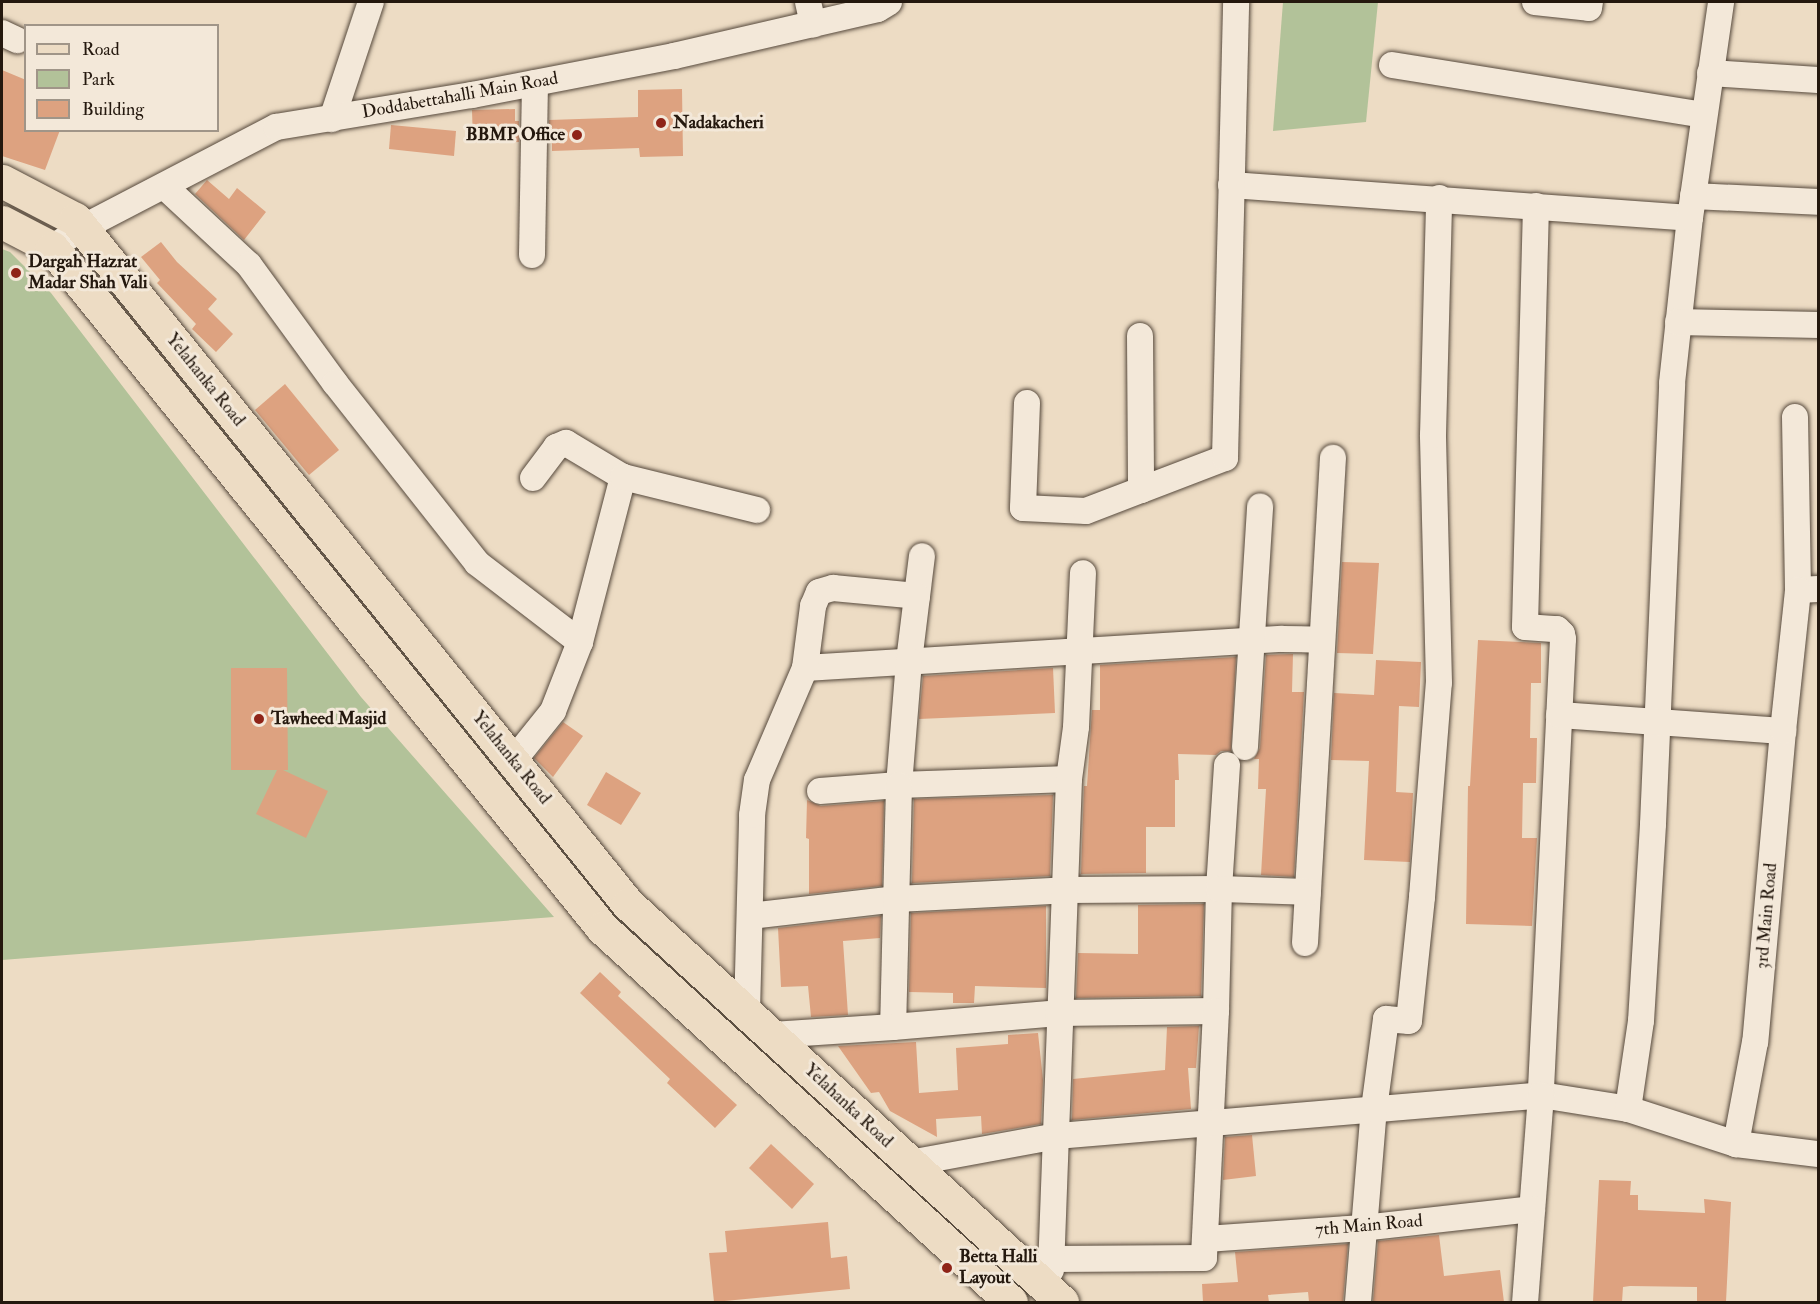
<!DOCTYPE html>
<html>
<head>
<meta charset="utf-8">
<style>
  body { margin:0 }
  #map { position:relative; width:1820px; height:1304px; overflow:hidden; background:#eddcc4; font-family:"IM FELL Double Pica",serif }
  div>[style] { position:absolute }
  .green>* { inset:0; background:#b2c299 }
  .building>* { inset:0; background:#dda280 }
  .roads { filter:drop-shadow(0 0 2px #56493c) drop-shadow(0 0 2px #56493c) }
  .minor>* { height:26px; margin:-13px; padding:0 13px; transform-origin:13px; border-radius:13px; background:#f3e8d9 }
  .major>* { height:33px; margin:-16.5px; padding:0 16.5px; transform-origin:16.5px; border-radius:16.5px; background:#eddcc4 }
  .dots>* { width:16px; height:16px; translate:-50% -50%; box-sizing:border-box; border:3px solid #f3e8d9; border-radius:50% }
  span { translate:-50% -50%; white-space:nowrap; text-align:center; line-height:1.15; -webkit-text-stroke:6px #f3e8d9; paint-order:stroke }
  .street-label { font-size:18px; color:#24180e }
  .poi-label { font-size:18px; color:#24180e; font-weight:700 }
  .left { translate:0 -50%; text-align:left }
  .right { translate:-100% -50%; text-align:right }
  .frame { position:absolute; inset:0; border:3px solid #24180e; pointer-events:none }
  .legend { position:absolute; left:24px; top:24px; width:195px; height:108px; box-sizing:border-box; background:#f3e8d9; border:2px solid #a09588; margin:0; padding:8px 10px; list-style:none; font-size:18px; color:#24180e }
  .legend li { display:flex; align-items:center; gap:12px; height:30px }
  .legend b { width:30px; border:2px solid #a09588 }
</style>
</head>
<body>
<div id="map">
  <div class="green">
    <div style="clip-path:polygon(1283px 2px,1378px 2px,1366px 122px,1273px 131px)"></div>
    <div style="clip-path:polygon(2px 249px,10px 252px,51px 293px,361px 697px,554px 917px,2px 960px)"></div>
  </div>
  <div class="building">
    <div style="clip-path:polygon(2px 70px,26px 80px,26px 130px,60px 130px,45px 170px,2px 156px)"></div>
    <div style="clip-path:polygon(682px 89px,683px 156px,640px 157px,639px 148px,552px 151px,552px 141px,549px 141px,549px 120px,638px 117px,638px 90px)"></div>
    <div style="clip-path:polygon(515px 109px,515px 121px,519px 121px,519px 142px,473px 143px,472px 110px)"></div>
    <div style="clip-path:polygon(391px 125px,456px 131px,454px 156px,389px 149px)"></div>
    <div style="clip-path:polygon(207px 180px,229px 199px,237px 188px,266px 212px,244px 240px,195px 194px)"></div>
    <div style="clip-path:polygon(161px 242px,177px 262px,217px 299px,208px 309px,233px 334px,216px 352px,192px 329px,196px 324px,157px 283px,160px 280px,141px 257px)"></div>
    <div style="clip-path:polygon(285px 384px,339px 450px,309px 475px,255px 410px)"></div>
    <div style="clip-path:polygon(1342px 562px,1379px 563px,1373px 654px,1337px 653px)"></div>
    <div style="clip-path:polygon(1478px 640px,1541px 643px,1541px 683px,1531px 683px,1530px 738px,1537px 738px,1536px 783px,1523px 783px,1522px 838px,1537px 838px,1532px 926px,1466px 924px,1468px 786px,1470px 786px)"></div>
    <div style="clip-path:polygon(1293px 654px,1292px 692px,1304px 692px,1294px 877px,1261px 875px,1266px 789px,1258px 789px,1259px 759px,1254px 759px,1260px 748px,1266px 655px)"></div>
    <div style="clip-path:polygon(1236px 657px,1231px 751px,1221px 751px,1216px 755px,1178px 754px,1179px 780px,1175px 780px,1175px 827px,1146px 827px,1146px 873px,1081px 874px,1084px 786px,1087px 786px,1092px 710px,1100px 710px,1100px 665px)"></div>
    <div style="clip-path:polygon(1376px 660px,1421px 662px,1419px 707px,1399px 706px,1396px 792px,1413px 793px,1410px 862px,1364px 860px,1369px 761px,1331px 760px,1334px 693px,1374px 695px)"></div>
    <div style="clip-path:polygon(231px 668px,287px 668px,288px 770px,283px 770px,328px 791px,306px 838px,256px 814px,277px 770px,231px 770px)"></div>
    <div style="clip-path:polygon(1053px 668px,1055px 713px,919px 719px,923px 676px)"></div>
    <div style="clip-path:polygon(563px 722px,583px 736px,553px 777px,534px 758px)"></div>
    <div style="clip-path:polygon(606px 772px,641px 793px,621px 825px,587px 805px)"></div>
    <div style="clip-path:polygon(1053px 795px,1050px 876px,912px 883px,914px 799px)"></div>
    <div style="clip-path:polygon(807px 800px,821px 806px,884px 801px,882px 886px,809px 894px,809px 839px,806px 838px)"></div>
    <div style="clip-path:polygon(1204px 904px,1201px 996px,1076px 998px,1078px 953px,1138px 954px,1138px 905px)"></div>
    <div style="clip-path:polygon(1046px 906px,1046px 988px,975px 986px,974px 1003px,953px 1003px,953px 993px,909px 992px,911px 913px)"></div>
    <div style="clip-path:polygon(881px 916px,880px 938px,843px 941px,848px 1015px,811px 1017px,808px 986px,781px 987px,778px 928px)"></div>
    <div style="clip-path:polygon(600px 972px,621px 992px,618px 996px,737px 1105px,715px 1128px,667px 1083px,670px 1079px,580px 993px)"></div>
    <div style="clip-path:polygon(1199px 1026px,1196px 1068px,1188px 1068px,1191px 1109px,1072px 1120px,1073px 1079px,1165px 1070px,1167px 1027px)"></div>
    <div style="clip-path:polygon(1038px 1033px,1043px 1080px,1041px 1124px,982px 1134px,981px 1116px,936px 1119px,937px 1137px,890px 1111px,879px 1092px,871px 1093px,838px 1046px,916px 1042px,919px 1093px,958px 1090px,956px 1048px,1008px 1044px,1008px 1035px)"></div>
    <div style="clip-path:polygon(1252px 1135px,1256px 1176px,1223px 1180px,1225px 1137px)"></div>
    <div style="clip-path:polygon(771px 1144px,814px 1184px,792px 1209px,749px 1168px)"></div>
    <div style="clip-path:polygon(1599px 1180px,1631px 1181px,1630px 1195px,1638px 1195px,1638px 1210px,1705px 1213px,1704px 1199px,1731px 1202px,1726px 1302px,1697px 1302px,1697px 1287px,1630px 1286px,1623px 1287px,1622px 1302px,1593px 1302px)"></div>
    <div style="clip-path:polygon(828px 1222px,831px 1258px,847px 1256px,850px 1289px,714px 1302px,709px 1253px,727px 1252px,725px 1231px)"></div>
    <div style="clip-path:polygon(1439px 1235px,1444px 1276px,1500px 1270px,1504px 1302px,1373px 1302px,1378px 1241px)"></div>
    <div style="clip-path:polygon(1348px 1244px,1343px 1302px,1309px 1302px,1308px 1292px,1268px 1295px,1269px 1302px,1203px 1302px,1202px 1284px,1238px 1282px,1235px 1252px)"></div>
  </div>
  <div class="roads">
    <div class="minor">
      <div style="left:808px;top:2px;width:23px;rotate:77deg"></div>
      <div style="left:1535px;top:2px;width:54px;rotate:6.3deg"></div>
      <div style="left:1589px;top:8px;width:6px;rotate:-81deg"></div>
      <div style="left:2px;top:33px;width:17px;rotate:25deg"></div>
      <div style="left:1392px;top:65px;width:316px;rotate:9.1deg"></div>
      <div style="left:1710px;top:73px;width:108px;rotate:3.7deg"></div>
      <div style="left:332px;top:119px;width:123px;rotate:-71.6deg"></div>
      <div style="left:1231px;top:185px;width:460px;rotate:4.1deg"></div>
      <div style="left:164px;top:186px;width:116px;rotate:42.9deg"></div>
      <div style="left:249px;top:265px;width:146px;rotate:53.9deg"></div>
      <div style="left:335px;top:383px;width:229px;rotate:51.7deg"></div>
      <div style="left:477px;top:563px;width:130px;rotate:37.5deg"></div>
      <div style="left:1693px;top:196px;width:125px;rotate:2.7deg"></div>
      <div style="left:1536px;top:206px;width:421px;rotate:91.5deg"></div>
      <div style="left:1525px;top:627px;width:32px;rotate:4deg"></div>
      <div style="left:1557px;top:629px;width:7px;rotate:45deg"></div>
      <div style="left:1562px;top:634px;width:5px;rotate:79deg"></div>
      <div style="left:1563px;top:639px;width:457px;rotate:92.8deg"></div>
      <div style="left:1541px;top:1095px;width:88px;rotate:9.1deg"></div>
      <div style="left:1628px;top:1109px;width:89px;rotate:-81.6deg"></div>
      <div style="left:1641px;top:1021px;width:197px;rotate:-86.5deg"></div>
      <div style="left:1653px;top:824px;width:441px;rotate:-87.5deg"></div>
      <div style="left:1672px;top:383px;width:166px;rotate:-83.8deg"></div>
      <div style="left:1690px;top:218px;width:218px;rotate:-81.8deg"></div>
      <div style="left:52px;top:248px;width:36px;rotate:-34deg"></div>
      <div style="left:82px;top:228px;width:219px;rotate:-27.5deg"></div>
      <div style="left:276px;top:127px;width:199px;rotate:-9.3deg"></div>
      <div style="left:472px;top:95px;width:206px;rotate:-10.9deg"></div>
      <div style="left:674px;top:56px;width:209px;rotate:-13deg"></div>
      <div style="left:878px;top:9px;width:13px;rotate:-32deg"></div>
      <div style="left:532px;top:255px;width:172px;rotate:-89deg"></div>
      <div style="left:1678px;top:322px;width:140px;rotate:1.2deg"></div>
      <div style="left:1140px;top:336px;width:154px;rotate:89.6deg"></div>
      <div style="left:1141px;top:490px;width:90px;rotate:-20.9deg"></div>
      <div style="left:1225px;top:458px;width:456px;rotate:-88.6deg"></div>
      <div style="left:1027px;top:403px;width:105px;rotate:92.2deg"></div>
      <div style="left:1023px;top:508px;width:63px;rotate:2.7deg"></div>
      <div style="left:1086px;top:511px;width:59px;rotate:-20.9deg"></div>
      <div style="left:1795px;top:417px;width:173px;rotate:89deg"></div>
      <div style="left:1798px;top:590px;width:20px;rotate:-3deg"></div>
      <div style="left:533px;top:478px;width:39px;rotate:-53deg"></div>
      <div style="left:556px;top:447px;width:11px;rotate:-22deg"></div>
      <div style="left:566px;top:443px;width:66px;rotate:30.8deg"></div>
      <div style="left:917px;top:596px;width:40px;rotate:-82.9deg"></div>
      <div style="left:805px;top:668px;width:478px;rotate:-3.5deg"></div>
      <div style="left:1282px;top:639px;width:39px;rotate:1deg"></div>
      <div style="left:1559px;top:715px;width:225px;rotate:4.1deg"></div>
      <div style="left:1783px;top:731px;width:312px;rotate:95.1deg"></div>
      <div style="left:1755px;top:1042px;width:104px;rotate:100.6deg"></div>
      <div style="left:1736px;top:1144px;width:83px;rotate:7deg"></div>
      <div style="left:1783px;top:731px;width:142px;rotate:-83.9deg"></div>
      <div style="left:1245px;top:747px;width:241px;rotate:-86.4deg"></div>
      <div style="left:513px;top:761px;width:64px;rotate:-51.3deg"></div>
      <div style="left:553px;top:711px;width:74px;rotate:-68.6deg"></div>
      <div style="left:580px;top:642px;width:171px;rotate:-75.4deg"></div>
      <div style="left:623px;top:477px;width:138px;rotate:13.8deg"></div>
      <div style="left:820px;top:791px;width:79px;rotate:-4.3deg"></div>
      <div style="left:899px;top:785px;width:170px;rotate:-2deg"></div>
      <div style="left:750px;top:916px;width:148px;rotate:-6.6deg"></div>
      <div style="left:897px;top:899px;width:169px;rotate:-3deg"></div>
      <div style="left:1066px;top:890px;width:153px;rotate:-0.4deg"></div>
      <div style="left:1219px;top:889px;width:124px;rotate:-86.3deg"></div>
      <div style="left:1305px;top:943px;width:486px;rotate:-86.7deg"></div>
      <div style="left:1216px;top:1011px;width:122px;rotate:-88.6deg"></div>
      <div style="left:1219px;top:889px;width:89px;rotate:1.9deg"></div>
      <div style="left:747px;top:1012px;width:197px;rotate:-88.5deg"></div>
      <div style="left:752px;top:815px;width:35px;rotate:-82deg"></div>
      <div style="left:757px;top:780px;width:122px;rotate:-66.8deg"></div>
      <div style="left:805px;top:668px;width:63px;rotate:-82.6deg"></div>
      <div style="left:813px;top:606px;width:15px;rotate:-67deg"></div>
      <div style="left:819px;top:592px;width:15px;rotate:-16deg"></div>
      <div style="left:833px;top:588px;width:84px;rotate:5.4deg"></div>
      <div style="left:917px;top:596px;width:65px;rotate:97deg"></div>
      <div style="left:909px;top:661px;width:124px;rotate:94.6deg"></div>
      <div style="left:899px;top:785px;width:242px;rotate:91.4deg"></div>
      <div style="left:893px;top:1027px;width:121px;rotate:176.2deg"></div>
      <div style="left:893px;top:1027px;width:166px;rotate:-4.8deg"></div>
      <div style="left:1058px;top:1013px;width:158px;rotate:-0.7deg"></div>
      <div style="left:1216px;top:1011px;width:247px;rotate:92.8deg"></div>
      <div style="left:1204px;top:1258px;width:152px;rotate:179.6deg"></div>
      <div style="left:1628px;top:1109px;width:114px;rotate:18deg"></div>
      <div style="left:910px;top:1163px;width:149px;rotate:-10.4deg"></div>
      <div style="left:1057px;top:1136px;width:486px;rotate:-4.8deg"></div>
      <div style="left:1541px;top:1095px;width:208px;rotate:94.4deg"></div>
      <div style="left:1206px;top:1239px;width:157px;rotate:-4deg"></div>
      <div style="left:1363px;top:1228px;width:170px;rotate:-6.4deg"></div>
      <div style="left:1051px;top:1270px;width:491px;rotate:-87.9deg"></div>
      <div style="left:1069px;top:779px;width:52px;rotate:-82.3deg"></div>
      <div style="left:1076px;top:727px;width:154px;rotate:-87.4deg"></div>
      <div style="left:1358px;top:1302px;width:194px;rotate:-85.3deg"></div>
      <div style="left:1374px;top:1109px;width:91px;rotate:-82.4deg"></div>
      <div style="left:1386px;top:1019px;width:23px;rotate:5deg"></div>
      <div style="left:1409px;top:1021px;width:125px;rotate:-84deg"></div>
      <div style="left:1422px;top:897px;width:215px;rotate:-85.5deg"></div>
      <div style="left:1439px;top:683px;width:248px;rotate:-91.4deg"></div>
      <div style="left:1433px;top:435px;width:237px;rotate:-88.5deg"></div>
    </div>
    <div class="major">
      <div style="left:2px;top:181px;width:82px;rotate:27.5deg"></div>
      <div style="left:75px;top:219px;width:880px;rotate:51.09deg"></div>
      <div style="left:628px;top:904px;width:589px;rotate:42.52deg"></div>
      <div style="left:2px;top:222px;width:56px;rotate:27.5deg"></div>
      <div style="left:52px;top:248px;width:875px;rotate:51.03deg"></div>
      <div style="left:602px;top:928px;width:554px;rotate:42.44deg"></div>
    </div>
  </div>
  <div class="dots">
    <div style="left:661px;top:123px;background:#8f2418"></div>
    <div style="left:577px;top:135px;background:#8f2418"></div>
    <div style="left:16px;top:273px;background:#8f2418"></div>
    <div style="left:259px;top:719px;background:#8f2418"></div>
    <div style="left:947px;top:1268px;background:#8f2418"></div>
  </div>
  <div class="street-label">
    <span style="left:460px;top:96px;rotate:-10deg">Doddabettahalli Main Road</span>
    <span style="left:205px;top:380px;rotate:51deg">Yelahanka Road</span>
    <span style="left:511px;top:758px;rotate:51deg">Yelahanka Road</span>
    <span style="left:1767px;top:916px;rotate:-85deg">3rd Main Road</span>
    <span style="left:848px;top:1106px;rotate:43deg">Yelahanka Road</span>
    <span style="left:1369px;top:1226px;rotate:-5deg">7th Main Road</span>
  </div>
  <div class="poi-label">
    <span class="left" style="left:673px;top:123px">Nadakacheri</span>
    <span class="right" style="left:565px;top:135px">BBMP Office</span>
    <span class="left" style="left:28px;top:273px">Dargah Hazrat<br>Madar Shah Vali</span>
    <span class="left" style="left:271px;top:719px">Tawheed Masjid</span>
    <span class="left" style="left:959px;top:1268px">Betta Halli<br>Layout</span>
  </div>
  <div class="frame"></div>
  <ul class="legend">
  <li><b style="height:8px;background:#eddcc4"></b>Road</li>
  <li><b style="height:16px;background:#b2c299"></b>Park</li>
  <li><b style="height:16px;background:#dda280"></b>Building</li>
  </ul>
</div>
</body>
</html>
